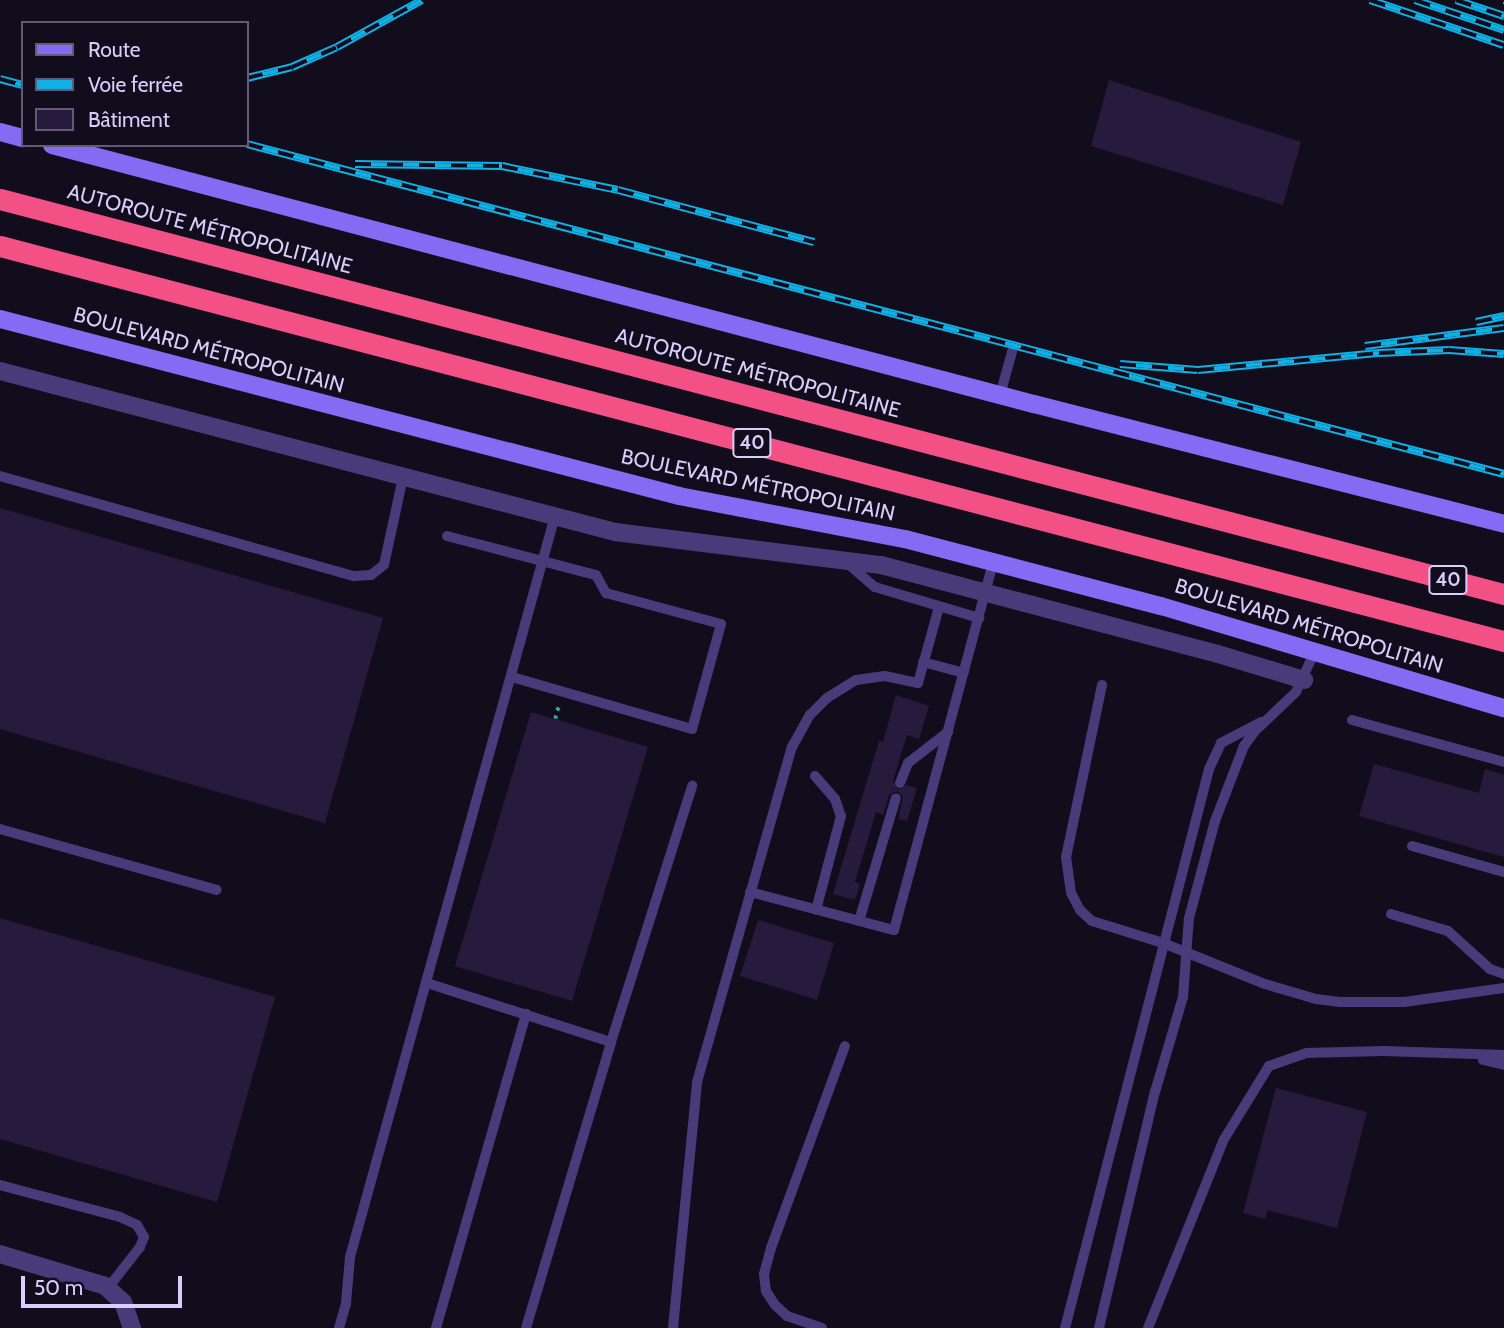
<!DOCTYPE html>
<html>
<head>
<meta charset="utf-8">
<style>
  body { margin:0 }
  #map { position:relative; width:1504px; height:1328px; overflow:hidden; background:#120d1d; font-family:Cabin,sans-serif }
  div>[style] { position:absolute }
  .building>* { inset:0; background:#271b3d }
  .path>* { height:3.5px; margin-top:-1.75px; transform-origin:0; background:repeating-linear-gradient(90deg,#369ca7 0 3.5px,transparent 0 8.5px) }
  .service>* { height:10px; margin:-5px; padding:0 5px; transform-origin:5px; border-radius:5px; background:#473b79 }
  .minor>* { height:18px; margin:-9px; padding:0 9px; transform-origin:9px; border-radius:9px; background:#473b79 }
  .secondary>* { height:18px; margin:-9px; padding:0 9px; transform-origin:9px; border-radius:9px; background:#836bf4 }
  .motorway>* { height:21px; margin:-10.5px; padding:0 10.5px; transform-origin:10.5px; border-radius:10.5px; background:#f35186 }
  .rail>* { height:8px; margin-top:-4px; transform-origin:0; background:repeating-linear-gradient(90deg,#120d1d 0 16px,#10afe4 0 32px); box-sizing:border-box; border-block:2px solid #10afe4 }
  span { translate:-50% -50%; white-space:nowrap; text-align:center; line-height:1.15; -webkit-text-stroke:5px #120d1d; paint-order:stroke }
  .shield-label span { padding:2px 5px; background:#120d1d; border:2px solid; border-radius:5px; -webkit-text-stroke-width:0 }
  .shield-label { font-size:19px; color:#d9cdfb; font-weight:700 }
  .street-label { font-size:21px; color:#d9cdfb }
  .legend { position:absolute; left:21px; top:21px; width:228px; height:126px; box-sizing:border-box; background:#120d1d; border:2px solid #625a76; margin:0; padding:9px 12px; list-style:none; font-size:21px; color:#d9cdfb }
  .legend li { display:flex; align-items:center; gap:14px; height:35px }
  .legend b { width:35px; border:2px solid #625a76 }
  .scale { position:absolute; left:21px; top:1276px; width:161px; height:32px; box-sizing:border-box; border:4px solid #d9cdfb; border-top:0; padding-left:9px; font-size:21px; line-height:24px; white-space:nowrap; color:#d9cdfb; -webkit-text-stroke:5px #120d1d; paint-order:stroke }
</style>
</head>
<body>
<div id="map">
  <div class="building">
    <div style="clip-path:polygon(1109px 80px,1301px 142px,1283px 205px,1091px 146px)"></div>
    <div style="clip-path:polygon(0 508px,383px 618px,325px 823px,0 729px)"></div>
    <div style="clip-path:polygon(896px 695px,929px 706px,919px 739px,907px 735px,893px 781px,898px 790px,907px 785px,917px 788px,907px 821px,898px 819px,903px 797px,897px 791px,889px 795px,883px 815px,876px 812px,855px 882px,860px 884px,855px 900px,833px 894px,879px 741px,883px 742px)"></div>
    <div style="clip-path:polygon(531px 712px,648px 747px,572px 1001px,455px 966px)"></div>
    <div style="clip-path:polygon(1374px 764px,1479px 793px,1485px 769px,1504px 775px,1504px 857px,1359px 816px)"></div>
    <div style="clip-path:polygon(0 918px,275px 997px,217px 1202px,0 1139px)"></div>
    <div style="clip-path:polygon(758px 920px,834px 943px,817px 1000px,740px 976px)"></div>
    <div style="clip-path:polygon(1276px 1088px,1367px 1112px,1337px 1228px,1267px 1210px,1265px 1219px,1243px 1213px)"></div>
  </div>
  <div class="path">
    <div style="left:555px;top:719px;width:16px;rotate:-75deg"></div>
  </div>
  <div class="service">
    <div style="left:1000px;top:395px;width:45px;rotate:-74.4deg"></div>
    <div style="left:0;top:476px;width:368px;rotate:15.8deg"></div>
    <div style="left:354px;top:576px;width:17px;rotate:-3deg"></div>
    <div style="left:371px;top:575px;width:16px;rotate:-38deg"></div>
    <div style="left:384px;top:565px;width:90px;rotate:-77.8deg"></div>
    <div style="left:447px;top:536px;width:154px;rotate:14.7deg"></div>
    <div style="left:596px;top:575px;width:21px;rotate:61deg"></div>
    <div style="left:606px;top:593px;width:119px;rotate:15.1deg"></div>
    <div style="left:721px;top:624px;width:109px;rotate:105.4deg"></div>
    <div style="left:692px;top:729px;width:187px;rotate:-163.9deg"></div>
    <div style="left:846px;top:562px;width:38px;rotate:41deg"></div>
    <div style="left:875px;top:587px;width:109px;rotate:16.6deg"></div>
    <div style="left:923px;top:662px;width:42px;rotate:15deg"></div>
    <div style="left:1102px;top:685px;width:176px;rotate:101.8deg"></div>
    <div style="left:1066px;top:857px;width:36px;rotate:82deg"></div>
    <div style="left:1071px;top:893px;width:19px;rotate:62deg"></div>
    <div style="left:1080px;top:910px;width:16px;rotate:43deg"></div>
    <div style="left:1092px;top:921px;width:74px;rotate:17.2deg"></div>
    <div style="left:1163px;top:943px;width:110px;rotate:21.9deg"></div>
    <div style="left:1265px;top:984px;width:53px;rotate:16.4deg"></div>
    <div style="left:1316px;top:999px;width:24px;rotate:7deg"></div>
    <div style="left:1340px;top:1002px;width:64px"></div>
    <div style="left:1404px;top:1002px;width:101px;rotate:-8deg"></div>
    <div style="left:1352px;top:720px;width:158px;rotate:15.4deg"></div>
    <div style="left:815px;top:776px;width:30px;rotate:49deg"></div>
    <div style="left:835px;top:799px;width:18px;rotate:71deg"></div>
    <div style="left:841px;top:816px;width:97px;rotate:104.9deg"></div>
    <div style="left:900px;top:783px;width:22px;rotate:-68deg"></div>
    <div style="left:908px;top:763px;width:51px;rotate:-37.8deg"></div>
    <div style="left:0;top:829px;width:225px;rotate:15.7deg"></div>
    <div style="left:1412px;top:846px;width:96px;rotate:15.8deg"></div>
    <div style="left:750px;top:892px;width:149px;rotate:14.8deg"></div>
    <div style="left:894px;top:930px;width:381px;rotate:-74.9deg"></div>
    <div style="left:1391px;top:914px;width:59px;rotate:16.6deg"></div>
    <div style="left:1448px;top:931px;width:57px;rotate:42.1deg"></div>
    <div style="left:1490px;top:969px;width:15px;rotate:20deg"></div>
    <div style="left:859px;top:921px;width:128px;rotate:-73.3deg"></div>
    <div style="left:427px;top:983px;width:193px;rotate:17.8deg"></div>
    <div style="left:611px;top:1042px;width:269px;rotate:-72.4deg"></div>
    <div style="left:1483px;top:1060px;width:22px;rotate:13deg"></div>
    <div style="left:0;top:1185px;width:124px;rotate:14.9deg"></div>
    <div style="left:120px;top:1217px;width:19px;rotate:25deg"></div>
    <div style="left:137px;top:1225px;width:14px;rotate:60deg"></div>
    <div style="left:144px;top:1237px;width:11px;rotate:112deg"></div>
    <div style="left:140px;top:1247px;width:52px;rotate:128deg"></div>
    <div style="left:339px;top:1328px;width:26px;rotate:-74deg"></div>
    <div style="left:346px;top:1303px;width:46px;rotate:-85deg"></div>
    <div style="left:350px;top:1257px;width:769px;rotate:-74.54deg"></div>
    <div style="left:436px;top:1328px;width:327px;rotate:-74deg"></div>
    <div style="left:526px;top:1328px;width:298px;rotate:-73.4deg"></div>
    <div style="left:673px;top:1328px;width:247px;rotate:-84.4deg"></div>
    <div style="left:697px;top:1082px;width:348px;rotate:-74.2deg"></div>
    <div style="left:792px;top:747px;width:37px;rotate:-61deg"></div>
    <div style="left:810px;top:715px;width:24px;rotate:-45deg"></div>
    <div style="left:827px;top:698px;width:34px;rotate:-32deg"></div>
    <div style="left:856px;top:680px;width:29px;rotate:-8deg"></div>
    <div style="left:885px;top:676px;width:34px;rotate:12deg"></div>
    <div style="left:918px;top:683px;width:79px;rotate:-74.6deg"></div>
    <div style="left:822px;top:1328px;width:37px;rotate:-161deg"></div>
    <div style="left:787px;top:1316px;width:16px;rotate:-137deg"></div>
    <div style="left:775px;top:1305px;width:17px;rotate:-123deg"></div>
    <div style="left:766px;top:1291px;width:17px;rotate:-97deg"></div>
    <div style="left:764px;top:1274px;width:27px;rotate:-75deg"></div>
    <div style="left:771px;top:1248px;width:215px;rotate:-69.9deg"></div>
    <div style="left:1065px;top:1328px;width:577px;rotate:-75.55deg"></div>
    <div style="left:1209px;top:769px;width:29px;rotate:-65deg"></div>
    <div style="left:1221px;top:743px;width:45px;rotate:-27.7deg"></div>
    <div style="left:1099px;top:1328px;width:243px;rotate:-76.7deg"></div>
    <div style="left:1155px;top:1092px;width:99px;rotate:-73.6deg"></div>
    <div style="left:1183px;top:997px;width:79px;rotate:-85.7deg"></div>
    <div style="left:1189px;top:918px;width:100px;rotate:-75deg"></div>
    <div style="left:1215px;top:821px;width:80px;rotate:-68.9deg"></div>
    <div style="left:1244px;top:746px;width:17px;rotate:-54deg"></div>
    <div style="left:1254px;top:732px;width:58px;rotate:-43.6deg"></div>
    <div style="left:1296px;top:692px;width:45px;rotate:-65.1deg"></div>
    <div style="left:1148px;top:1328px;width:201px;rotate:-68.1deg"></div>
    <div style="left:1223px;top:1141px;width:88px;rotate:-58.5deg"></div>
    <div style="left:1269px;top:1066px;width:39px;rotate:-19deg"></div>
    <div style="left:1306px;top:1053px;width:77px;rotate:-1.5deg"></div>
    <div style="left:1383px;top:1051px;width:121px;rotate:1.9deg"></div>
  </div>
  <div class="minor">
    <div style="left:0;top:371px;width:636px;rotate:14.67deg"></div>
    <div style="left:615px;top:532px;width:268px;rotate:7.1deg"></div>
    <div style="left:881px;top:565px;width:349px;rotate:14.8deg"></div>
    <div style="left:1218px;top:654px;width:90px;rotate:16.8deg"></div>
    <div style="left:0;top:1254px;width:110px;rotate:16.9deg"></div>
    <div style="left:105px;top:1286px;width:24px;rotate:42deg"></div>
    <div style="left:123px;top:1302px;width:28px;rotate:71deg"></div>
  </div>
  <div class="secondary">
    <div style="left:0;top:132px;width:24px;rotate:15deg"></div>
    <div style="left:52px;top:145px;width:1016px;rotate:14.78deg"></div>
    <div style="left:1034px;top:404px;width:485px;rotate:14.3deg"></div>
    <div style="left:0;top:319px;width:702px;rotate:14.61deg"></div>
    <div style="left:679px;top:496px;width:230px;rotate:10.8deg"></div>
    <div style="left:905px;top:539px;width:265px;rotate:14.7deg"></div>
    <div style="left:1161px;top:606px;width:358px;rotate:16.6deg"></div>
  </div>
  <div class="motorway">
    <div style="left:0;top:199px;width:1555px;rotate:14.72deg"></div>
    <div style="left:0;top:246px;width:1555px;rotate:14.72deg"></div>
  </div>
  <div class="rail">
    <div style="left:1370px;top:0;width:141px;rotate:18.6deg"></div>
    <div style="left:1415px;top:0;width:94px;rotate:18.6deg"></div>
    <div style="left:1456px;top:0;width:51px;rotate:18.4deg"></div>
    <div style="left:1503px;top:0;width:1px"></div>
    <div style="left:247px;top:78px;width:46px;rotate:-13.7deg"></div>
    <div style="left:292px;top:67px;width:49px;rotate:-24deg"></div>
    <div style="left:337px;top:47px;width:97px;rotate:-28.9deg"></div>
    <div style="left:0;top:79px;width:24px;rotate:15deg"></div>
    <div style="left:247px;top:144px;width:1300px;rotate:14.71deg"></div>
    <div style="left:355px;top:164px;width:147px;rotate:0.8deg"></div>
    <div style="left:502px;top:166px;width:118px;rotate:11.7deg"></div>
    <div style="left:618px;top:190px;width:203px;rotate:14.9deg"></div>
    <div style="left:1476px;top:322px;width:29px;rotate:-12deg"></div>
    <div style="left:1365px;top:346px;width:140px;rotate:-7.4deg"></div>
    <div style="left:1120px;top:364px;width:78px;rotate:4.4deg"></div>
    <div style="left:1198px;top:370px;width:182px;rotate:-5.4deg"></div>
    <div style="left:1379px;top:353px;width:70px;rotate:-2.5deg"></div>
    <div style="left:1449px;top:350px;width:55px;rotate:4.2deg"></div>
  </div>
  <div class="shield-label">
    <span style="left:752px;top:443px">40</span>
    <span style="left:1448px;top:580px">40</span>
  </div>
  <div class="street-label">
    <span style="left:210px;top:229px;rotate:15deg">AUTOROUTE MÉTROPOLITAINE</span>
    <span style="left:209px;top:350px;rotate:15deg">BOULEVARD MÉTROPOLITAIN</span>
    <span style="left:758px;top:373px;rotate:15deg">AUTOROUTE MÉTROPOLITAINE</span>
    <span style="left:758px;top:485px;rotate:12deg">BOULEVARD MÉTROPOLITAIN</span>
    <span style="left:1309px;top:626px;rotate:17deg">BOULEVARD MÉTROPOLITAIN</span>
  </div>
  <ul class="legend">
  <li><b style="height:9px;background:#836bf4"></b>Route</li>
  <li><b style="height:9px;background:#10afe4"></b>Voie ferrée</li>
  <li><b style="height:19px;background:#271b3d"></b>Bâtiment</li>
  </ul>
  <div class="scale">50 m</div>
</div>
</body>
</html>
